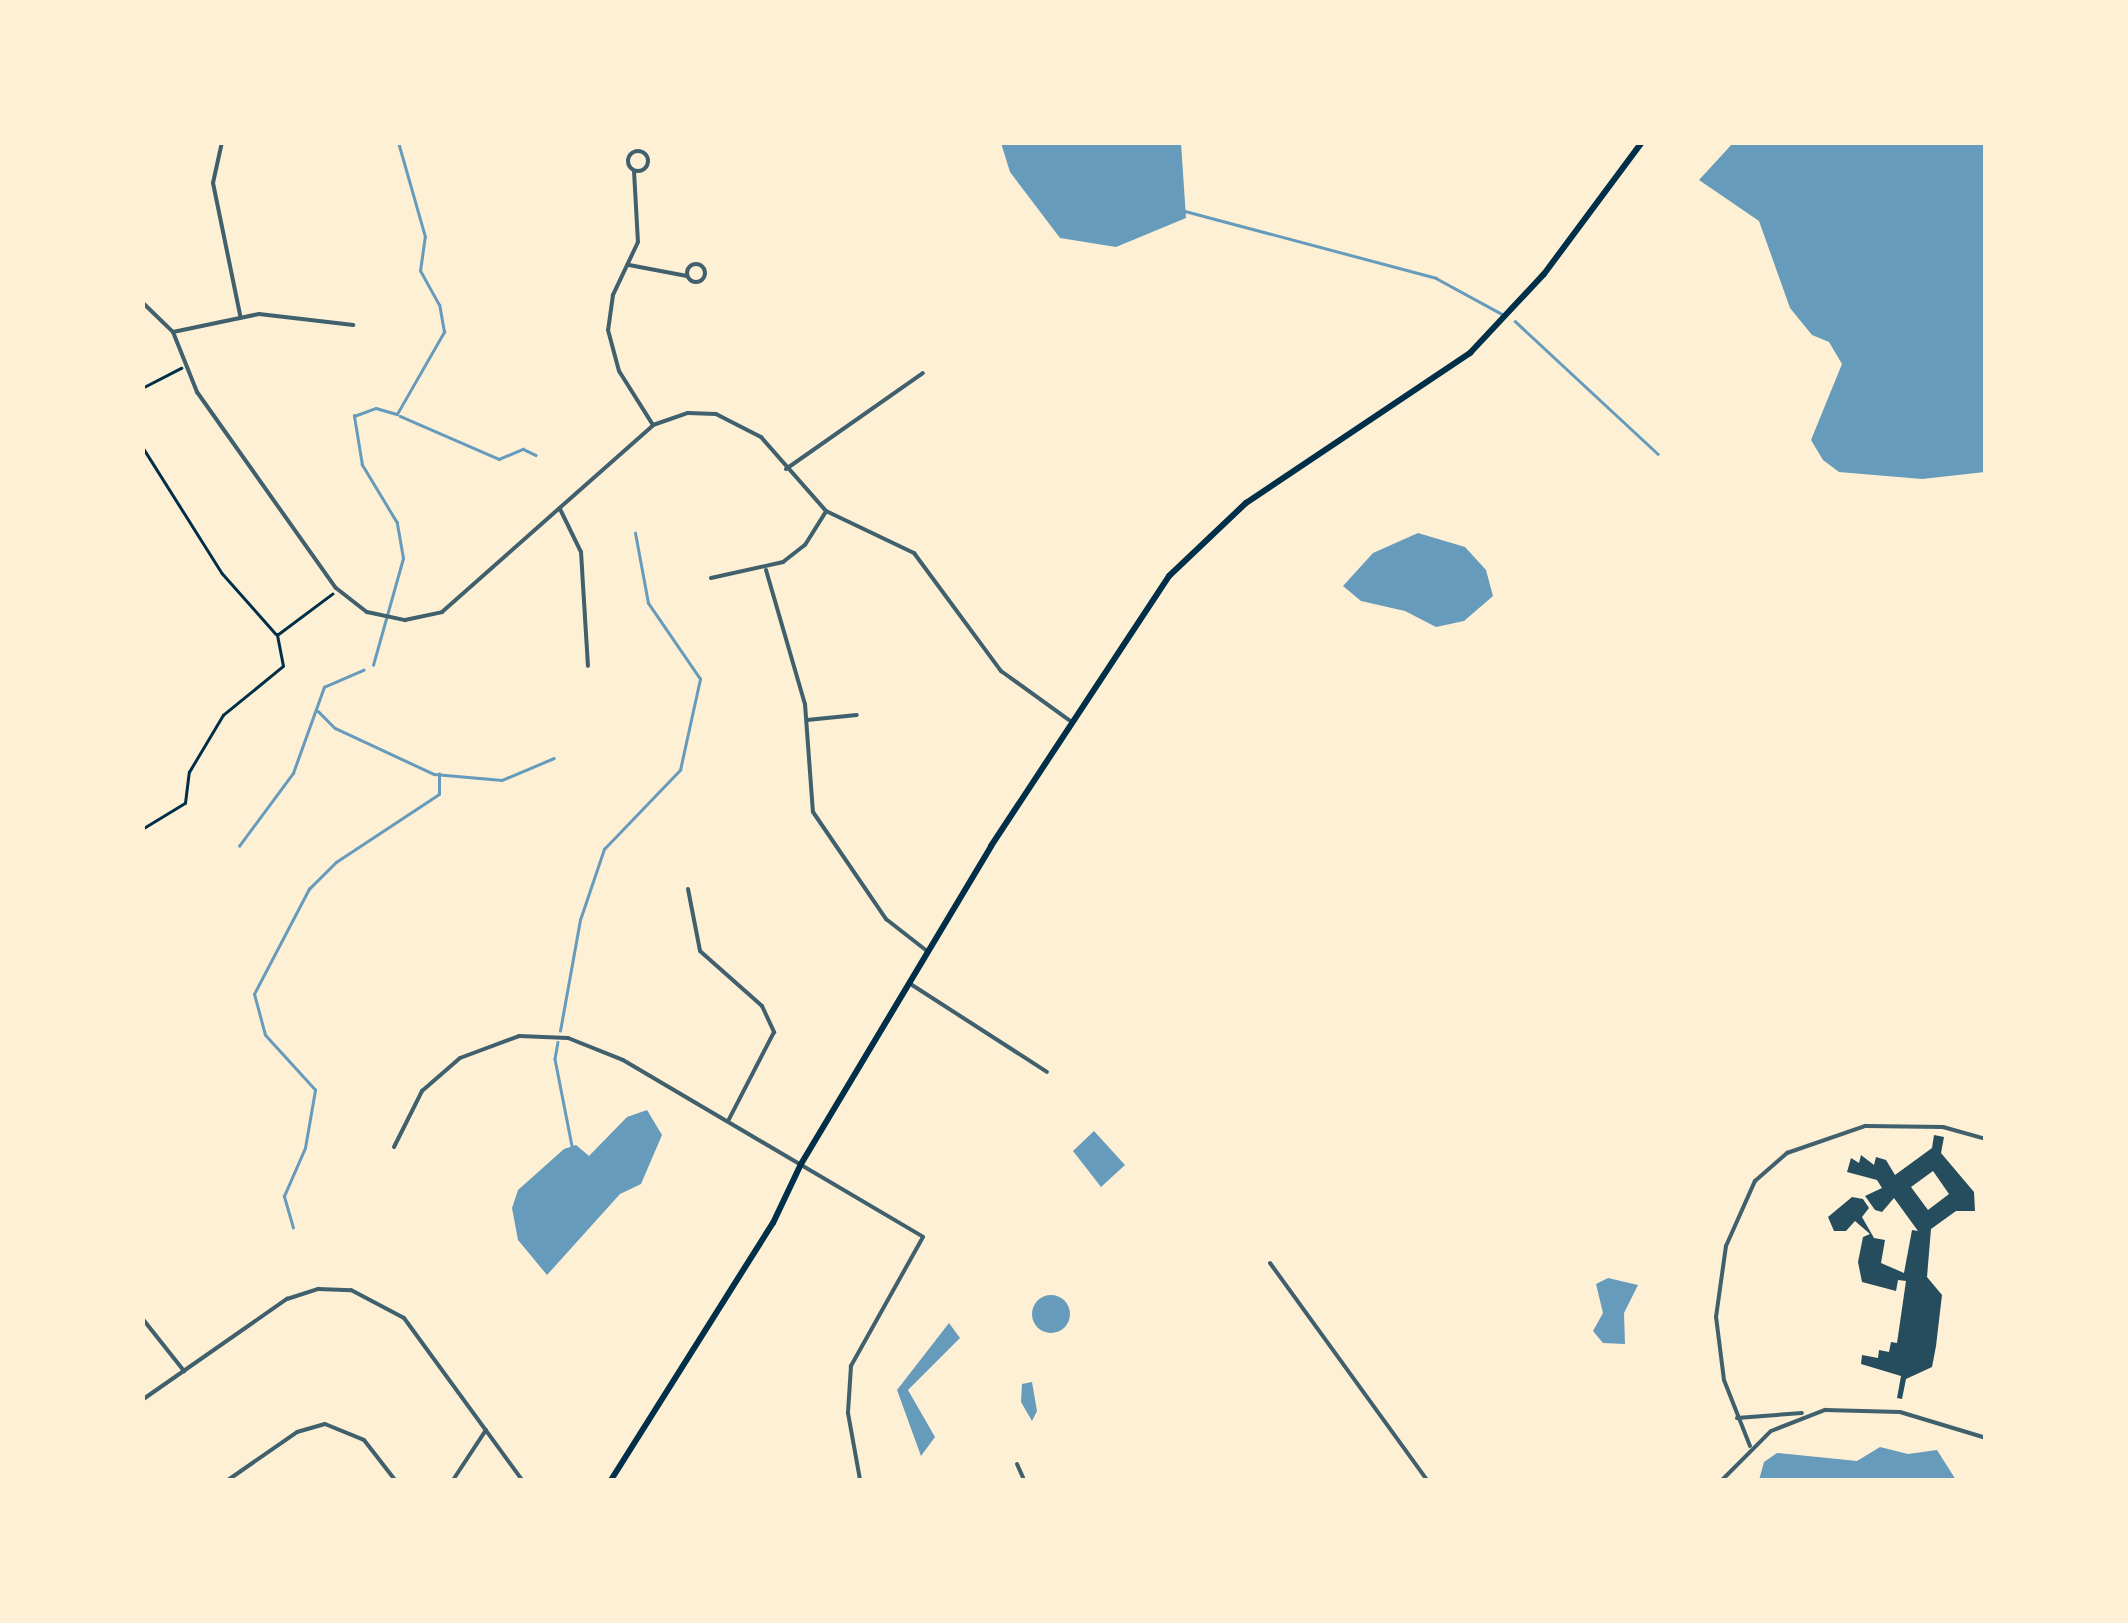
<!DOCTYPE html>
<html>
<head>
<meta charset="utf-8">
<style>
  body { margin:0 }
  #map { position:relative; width:2128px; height:1623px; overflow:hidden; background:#fdf0d5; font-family:"Sofia Sans Condensed",sans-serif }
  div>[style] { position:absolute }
  .water>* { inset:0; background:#669bbc }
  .round { border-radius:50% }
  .stream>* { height:2.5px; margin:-1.25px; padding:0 1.25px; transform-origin:1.25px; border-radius:1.25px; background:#669bbc }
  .building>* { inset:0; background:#264d5e }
  .path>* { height:2.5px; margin:-1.25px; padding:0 1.25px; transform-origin:1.25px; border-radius:1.25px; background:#003049 }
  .minor>* { height:4px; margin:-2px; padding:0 2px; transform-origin:2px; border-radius:2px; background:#3f606c }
  .minor>.ring { margin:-2px; padding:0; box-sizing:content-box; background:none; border:4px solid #3f606c; border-radius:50% }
  .primary>* { height:6px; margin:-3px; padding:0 3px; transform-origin:3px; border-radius:3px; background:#003049 }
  span { translate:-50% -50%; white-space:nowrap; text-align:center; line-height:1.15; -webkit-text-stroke:10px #fdf0d5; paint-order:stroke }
  .frame { position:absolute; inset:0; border:145px solid #fdf0d5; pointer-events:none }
</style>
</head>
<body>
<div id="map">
  <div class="water">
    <div style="clip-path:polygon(1001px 143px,1181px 143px,1186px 218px,1116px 247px,1060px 238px,1010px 172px)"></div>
    <div style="clip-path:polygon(1733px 143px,1985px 143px,1985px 472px,1922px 479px,1839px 472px,1823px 460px,1811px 440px,1842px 364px,1829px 342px,1812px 335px,1790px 308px,1759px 221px,1699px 180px)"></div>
    <div style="clip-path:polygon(1418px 533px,1465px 547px,1486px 570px,1493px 596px,1464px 621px,1436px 627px,1405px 611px,1361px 601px,1343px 586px,1373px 553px)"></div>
    <div style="clip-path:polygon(647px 1110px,662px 1135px,641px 1184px,620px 1194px,547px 1275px,518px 1240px,512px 1208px,518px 1190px,564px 1149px,576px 1145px,589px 1156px,627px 1117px)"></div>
    <div style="clip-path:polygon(1094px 1131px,1125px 1165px,1101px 1187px,1073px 1151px)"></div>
    <div style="clip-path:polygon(1608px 1278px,1638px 1285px,1624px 1313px,1625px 1344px,1603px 1343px,1593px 1331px,1603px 1313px,1596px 1284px)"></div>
    <div class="round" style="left:1032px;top:1295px;width:38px;height:38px"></div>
    <div style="clip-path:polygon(949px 1323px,960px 1338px,908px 1390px,935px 1437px,921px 1456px,897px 1390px)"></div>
    <div style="clip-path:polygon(1032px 1382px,1037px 1411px,1032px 1421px,1021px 1402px,1022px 1384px)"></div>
    <div style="clip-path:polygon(1880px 1447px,1908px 1454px,1937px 1450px,1956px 1480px,1759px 1480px,1764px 1462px,1777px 1453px,1857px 1461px)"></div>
  </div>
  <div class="stream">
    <div style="left:1185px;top:211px;width:260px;rotate:14.9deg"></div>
    <div style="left:1436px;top:278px;width:75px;rotate:28.6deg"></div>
    <div style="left:1515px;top:321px;width:195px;rotate:42.9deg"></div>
    <div style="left:400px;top:416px;width:108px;rotate:23.5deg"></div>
    <div style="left:499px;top:459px;width:26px;rotate:-23deg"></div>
    <div style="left:523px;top:449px;width:14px;rotate:25deg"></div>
    <div style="left:373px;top:665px;width:111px;rotate:-74.3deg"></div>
    <div style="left:403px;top:558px;width:36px;rotate:-100deg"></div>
    <div style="left:397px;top:523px;width:68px;rotate:-121.1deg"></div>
    <div style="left:362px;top:465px;width:50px;rotate:-99.3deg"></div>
    <div style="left:354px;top:416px;width:23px;rotate:-20deg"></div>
    <div style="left:376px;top:408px;width:22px;rotate:16deg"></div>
    <div style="left:397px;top:414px;width:95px;rotate:-60.2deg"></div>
    <div style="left:444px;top:332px;width:27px;rotate:-100deg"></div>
    <div style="left:439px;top:305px;width:39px;rotate:-119deg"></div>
    <div style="left:420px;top:271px;width:34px;rotate:-82deg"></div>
    <div style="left:425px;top:237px;width:99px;rotate:-105.9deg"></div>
    <div style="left:318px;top:711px;width:24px;rotate:45deg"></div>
    <div style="left:335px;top:728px;width:109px;rotate:24.9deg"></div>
    <div style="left:434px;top:774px;width:68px;rotate:5deg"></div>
    <div style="left:502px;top:780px;width:56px;rotate:-22.9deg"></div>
    <div style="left:239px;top:846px;width:91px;rotate:-53.5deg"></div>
    <div style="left:293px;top:773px;width:91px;rotate:-70.2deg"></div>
    <div style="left:324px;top:687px;width:43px;rotate:-23.6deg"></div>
    <div style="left:560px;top:1031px;width:113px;rotate:-79.8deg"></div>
    <div style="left:580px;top:920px;width:75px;rotate:-71.3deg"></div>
    <div style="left:604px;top:849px;width:110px;rotate:-46.1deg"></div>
    <div style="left:680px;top:770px;width:93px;rotate:-77.6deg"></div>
    <div style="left:700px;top:679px;width:92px;rotate:-124.4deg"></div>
    <div style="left:648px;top:603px;width:71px;rotate:-100.5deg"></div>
    <div style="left:558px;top:1042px;width:17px;rotate:100deg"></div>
    <div style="left:555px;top:1059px;width:89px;rotate:78.9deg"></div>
    <div style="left:293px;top:1228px;width:33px;rotate:-106deg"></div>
    <div style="left:284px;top:1196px;width:52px;rotate:-66.4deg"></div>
    <div style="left:305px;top:1148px;width:59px;rotate:-80.2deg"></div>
    <div style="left:315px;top:1090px;width:74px;rotate:-132.3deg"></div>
    <div style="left:265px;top:1035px;width:42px;rotate:-105deg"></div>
    <div style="left:254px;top:994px;width:119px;rotate:-62.4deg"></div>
    <div style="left:309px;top:889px;width:38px;rotate:-45deg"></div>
    <div style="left:336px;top:862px;width:123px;rotate:-33.4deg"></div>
    <div style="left:439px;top:794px;width:20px;rotate:-90deg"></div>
  </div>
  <div class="building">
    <div style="clip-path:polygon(evenodd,1934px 1135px,1944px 1137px,1941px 1153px,1974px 1192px,1975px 1211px,1956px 1211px,1931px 1229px,1927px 1277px,1942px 1295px,1936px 1346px,1932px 1367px,1906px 1379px,1902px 1399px,1897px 1398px,1901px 1376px,1861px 1364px,1862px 1355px,1878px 1358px,1879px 1350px,1889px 1352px,1891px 1342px,1897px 1343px,1906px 1281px,1898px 1280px,1896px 1291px,1862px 1282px,1858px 1262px,1863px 1237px,1870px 1234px,1855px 1221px,1846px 1231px,1834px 1231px,1828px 1217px,1852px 1197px,1863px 1199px,1869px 1208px,1862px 1217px,1874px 1238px,1885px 1240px,1881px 1263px,1904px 1273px,1912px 1230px,1918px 1231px,1894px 1198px,1882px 1212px,1875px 1210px,1865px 1196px,1882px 1188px,1877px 1180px,1847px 1172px,1851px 1158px,1859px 1163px,1861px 1155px,1874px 1165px,1876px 1157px,1886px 1160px,1895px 1175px,1932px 1148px,1934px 1135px,1933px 1171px,1949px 1194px,1928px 1210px,1911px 1187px,1933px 1171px)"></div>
  </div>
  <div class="path">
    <div style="left:142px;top:388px;width:44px;rotate:-27.1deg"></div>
    <div style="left:142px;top:446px;width:150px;rotate:57.8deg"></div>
    <div style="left:222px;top:573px;width:81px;rotate:48.5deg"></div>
    <div style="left:142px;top:829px;width:50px;rotate:-31.2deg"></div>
    <div style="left:185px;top:803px;width:31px;rotate:-83deg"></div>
    <div style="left:189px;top:772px;width:66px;rotate:-59.2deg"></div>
    <div style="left:223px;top:715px;width:77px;rotate:-39.2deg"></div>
    <div style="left:283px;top:666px;width:32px;rotate:-101deg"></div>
    <div style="left:277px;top:635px;width:69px;rotate:-36.7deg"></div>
  </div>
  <div class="minor">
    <div style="left:222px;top:142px;width:42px;rotate:102.4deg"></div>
    <div style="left:213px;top:183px;width:135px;rotate:78.4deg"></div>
    <div class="ring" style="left:628px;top:151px;width:16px;height:16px"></div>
    <div style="left:634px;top:171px;width:71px;rotate:86.8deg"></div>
    <div style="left:638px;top:242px;width:59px;rotate:115.3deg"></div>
    <div style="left:613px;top:295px;width:35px;rotate:98deg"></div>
    <div style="left:608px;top:330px;width:42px;rotate:75deg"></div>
    <div style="left:619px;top:371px;width:64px;rotate:57.8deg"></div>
    <div class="ring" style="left:687px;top:264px;width:14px;height:14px"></div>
    <div style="left:629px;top:265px;width:59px;rotate:10.7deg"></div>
    <div style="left:142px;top:302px;width:43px;rotate:44.1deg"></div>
    <div style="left:173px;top:332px;width:65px;rotate:68.2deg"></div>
    <div style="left:197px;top:392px;width:240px;rotate:54.7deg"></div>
    <div style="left:336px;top:588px;width:39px;rotate:38deg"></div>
    <div style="left:367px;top:612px;width:39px;rotate:12deg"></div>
    <div style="left:405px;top:620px;width:38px;rotate:-12deg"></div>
    <div style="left:442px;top:612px;width:282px;rotate:-41.5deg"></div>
    <div style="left:653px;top:425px;width:37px;rotate:-19deg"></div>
    <div style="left:688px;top:413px;width:28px;rotate:2deg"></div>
    <div style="left:716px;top:414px;width:51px;rotate:27.1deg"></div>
    <div style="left:761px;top:437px;width:98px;rotate:48.7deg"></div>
    <div style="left:826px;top:511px;width:98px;rotate:25.5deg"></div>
    <div style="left:914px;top:553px;width:147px;rotate:53.6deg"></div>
    <div style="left:1001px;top:671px;width:84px;rotate:35.8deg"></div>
    <div style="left:173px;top:332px;width:88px;rotate:-11.8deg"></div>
    <div style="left:259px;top:314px;width:95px;rotate:6.7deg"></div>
    <div style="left:786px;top:469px;width:167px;rotate:-35deg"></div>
    <div style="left:560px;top:509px;width:48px;rotate:64deg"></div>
    <div style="left:581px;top:552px;width:114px;rotate:86.5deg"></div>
    <div style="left:766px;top:570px;width:140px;rotate:73.8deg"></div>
    <div style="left:805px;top:704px;width:108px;rotate:85.8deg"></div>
    <div style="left:813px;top:812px;width:130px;rotate:55.7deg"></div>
    <div style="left:886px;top:919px;width:52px;rotate:38deg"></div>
    <div style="left:711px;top:578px;width:74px;rotate:-12.5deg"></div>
    <div style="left:783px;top:562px;width:28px;rotate:-38deg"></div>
    <div style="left:805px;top:545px;width:40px;rotate:-58deg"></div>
    <div style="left:807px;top:720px;width:50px;rotate:-5.7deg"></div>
    <div style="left:688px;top:889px;width:63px;rotate:79deg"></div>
    <div style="left:700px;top:951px;width:83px;rotate:41.6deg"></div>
    <div style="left:762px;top:1006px;width:29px;rotate:65deg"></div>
    <div style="left:774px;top:1032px;width:100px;rotate:117.3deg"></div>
    <div style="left:909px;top:983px;width:164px;rotate:32.8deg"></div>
    <div style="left:394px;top:1147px;width:63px;rotate:-63.4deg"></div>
    <div style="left:422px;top:1091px;width:50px;rotate:-41deg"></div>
    <div style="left:460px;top:1058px;width:63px;rotate:-20.4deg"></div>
    <div style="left:519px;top:1036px;width:49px;rotate:2.3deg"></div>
    <div style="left:568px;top:1038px;width:59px;rotate:21.8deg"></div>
    <div style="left:623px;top:1060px;width:348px;rotate:30.5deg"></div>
    <div style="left:923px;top:1237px;width:148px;rotate:119.2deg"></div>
    <div style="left:851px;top:1366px;width:47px;rotate:93.7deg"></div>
    <div style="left:848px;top:1413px;width:68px;rotate:79.8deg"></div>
    <div style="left:1270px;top:1263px;width:268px;rotate:54.1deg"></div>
    <div style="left:142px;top:1318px;width:68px;rotate:51.6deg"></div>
    <div style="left:142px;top:1400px;width:177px;rotate:-34.9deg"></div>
    <div style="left:287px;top:1299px;width:33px;rotate:-18deg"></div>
    <div style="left:318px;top:1289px;width:33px;rotate:2deg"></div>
    <div style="left:351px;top:1290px;width:60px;rotate:27.8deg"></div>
    <div style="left:404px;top:1318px;width:200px;rotate:53.9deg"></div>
    <div style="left:1737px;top:1418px;width:65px;rotate:-4.4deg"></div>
    <div style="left:1750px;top:1446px;width:71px;rotate:-111.5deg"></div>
    <div style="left:1724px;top:1380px;width:64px;rotate:-97.2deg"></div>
    <div style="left:1716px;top:1317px;width:72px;rotate:-82deg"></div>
    <div style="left:1726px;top:1246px;width:71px;rotate:-66deg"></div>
    <div style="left:1755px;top:1181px;width:43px;rotate:-41.2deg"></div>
    <div style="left:1787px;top:1153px;width:83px;rotate:-19.1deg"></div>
    <div style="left:1865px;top:1126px;width:78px;rotate:0.7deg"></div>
    <div style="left:1943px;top:1127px;width:45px;rotate:15.6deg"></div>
    <div style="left:1017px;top:1464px;width:17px;rotate:66deg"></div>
    <div style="left:228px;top:1480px;width:84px;rotate:-34.8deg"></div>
    <div style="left:297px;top:1432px;width:29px;rotate:-16deg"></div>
    <div style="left:325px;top:1424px;width:42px;rotate:22.3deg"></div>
    <div style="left:364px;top:1440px;width:51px;rotate:52.2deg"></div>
    <div style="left:453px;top:1480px;width:60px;rotate:-56.6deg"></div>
    <div style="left:1722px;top:1480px;width:69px;rotate:-45deg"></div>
    <div style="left:1771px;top:1431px;width:58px;rotate:-21.3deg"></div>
    <div style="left:1825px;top:1410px;width:75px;rotate:1.5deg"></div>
    <div style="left:1900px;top:1412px;width:90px;rotate:16.8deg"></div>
  </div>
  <div class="primary">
    <div style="left:611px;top:1480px;width:304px;rotate:-57.8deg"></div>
    <div style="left:773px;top:1223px;width:65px;rotate:-64.6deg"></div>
    <div style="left:801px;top:1164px;width:370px;rotate:-59.1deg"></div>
    <div style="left:991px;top:846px;width:323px;rotate:-56.6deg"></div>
    <div style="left:1169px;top:576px;width:106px;rotate:-43.5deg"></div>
    <div style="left:1246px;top:503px;width:270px;rotate:-33.8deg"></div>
    <div style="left:1470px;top:353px;width:108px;rotate:-46.9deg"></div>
    <div style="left:1544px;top:274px;width:164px;rotate:-53.4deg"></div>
  </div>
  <div class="frame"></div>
</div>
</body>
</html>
